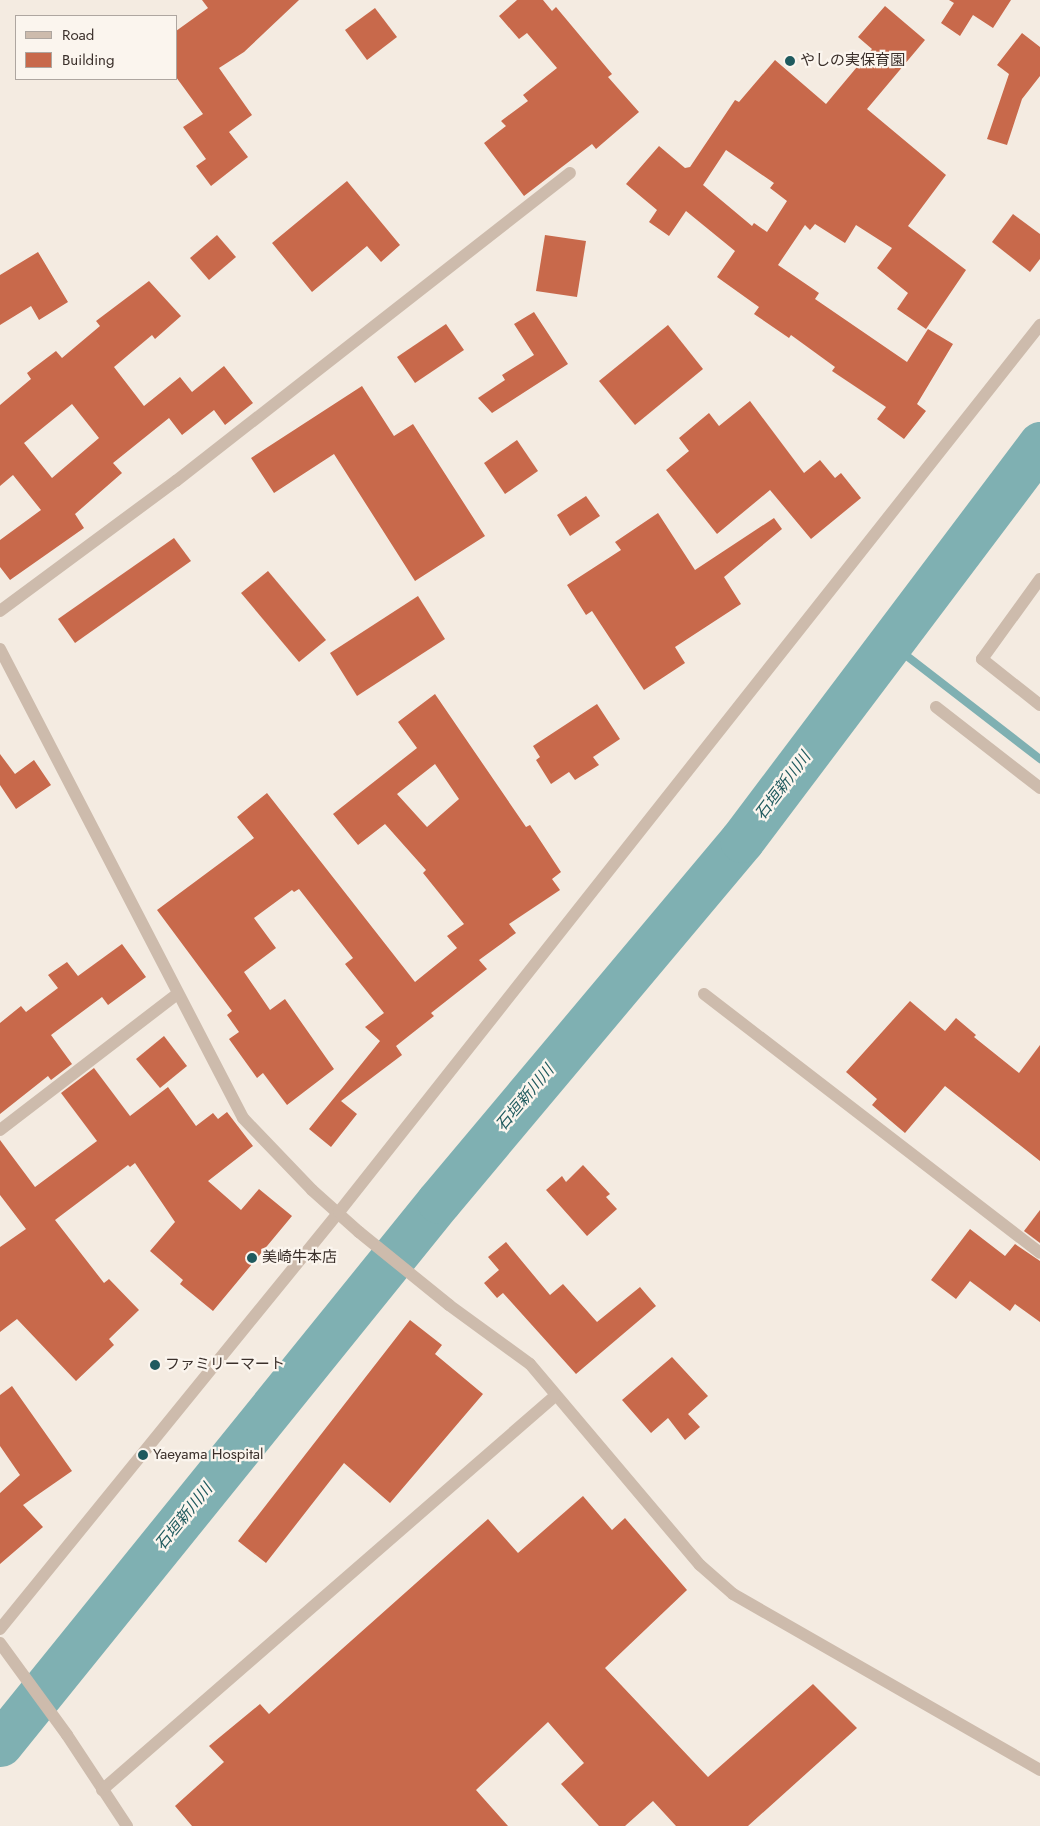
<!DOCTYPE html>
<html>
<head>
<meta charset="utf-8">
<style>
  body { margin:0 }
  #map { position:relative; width:1040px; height:1826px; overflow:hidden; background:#f4ebe1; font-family:Jost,"Noto Sans JP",sans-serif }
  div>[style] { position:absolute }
  .stream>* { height:8px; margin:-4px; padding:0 4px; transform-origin:4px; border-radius:4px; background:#7fb0b2 }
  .river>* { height:45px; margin:-22.5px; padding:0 22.5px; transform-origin:22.5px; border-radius:22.5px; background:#7fb0b2 }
  .building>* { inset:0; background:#c8694b }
  .minor>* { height:12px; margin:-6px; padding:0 6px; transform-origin:6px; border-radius:6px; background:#cdbbac }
  .dots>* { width:14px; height:14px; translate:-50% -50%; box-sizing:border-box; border:2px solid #fbf5ee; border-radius:50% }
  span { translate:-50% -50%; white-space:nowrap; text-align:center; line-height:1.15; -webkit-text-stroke:4.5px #fbf5ee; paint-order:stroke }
  .poi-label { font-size:15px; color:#3b302b }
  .left { translate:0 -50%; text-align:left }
  .water-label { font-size:16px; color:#1f5a5e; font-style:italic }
  .legend { position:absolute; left:15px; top:15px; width:162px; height:65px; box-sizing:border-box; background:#fbf5ee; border:1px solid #aea6a0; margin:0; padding:6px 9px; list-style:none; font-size:15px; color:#3b302b }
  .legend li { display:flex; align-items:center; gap:10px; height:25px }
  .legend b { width:25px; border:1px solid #aea6a0 }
</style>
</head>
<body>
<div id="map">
  <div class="stream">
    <div style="left:890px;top:643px;width:190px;rotate:37.7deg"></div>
  </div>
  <div class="river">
    <div style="left:0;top:1744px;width:698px;rotate:-51.05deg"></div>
    <div style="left:439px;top:1201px;width:471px;rotate:-50deg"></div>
    <div style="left:742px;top:840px;width:496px;rotate:-53deg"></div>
  </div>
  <div class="building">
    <div style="clip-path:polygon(202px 0,299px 0,244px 52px,219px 68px,252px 115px,229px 132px,248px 157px,211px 186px,196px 166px,206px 159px,183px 127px,203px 114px,176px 77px,176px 31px,208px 8px)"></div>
    <div style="clip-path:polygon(517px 0,543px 0,552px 11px,556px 7px,612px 74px,608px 77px,639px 112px,596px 149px,592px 144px,524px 196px,484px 143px,506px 126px,501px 121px,528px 101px,523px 95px,557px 68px,527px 33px,519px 39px,499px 16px)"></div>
    <div style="clip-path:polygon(949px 0,1011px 0,993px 28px,973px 15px,960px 36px,941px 23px,954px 3px)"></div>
    <div style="clip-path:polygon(evenodd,885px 6px,925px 40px,867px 109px,946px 175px,908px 226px,966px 270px,926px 329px,897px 309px,908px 293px,877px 268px,892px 248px,856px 225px,845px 243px,815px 224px,810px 230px,805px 225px,778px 265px,819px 293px,815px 299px,907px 362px,928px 329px,953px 344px,917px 404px,926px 411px,904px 439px,877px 419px,886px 407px,832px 371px,835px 367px,791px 335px,789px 338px,754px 314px,759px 307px,717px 277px,735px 251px,686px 211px,669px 236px,649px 222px,657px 210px,626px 184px,659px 146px,685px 168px,690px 167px,735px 100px,739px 102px,775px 60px,826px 104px,872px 49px,858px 37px,885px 6px,726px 150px,774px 183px,770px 188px,787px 201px,767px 232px,754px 223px,752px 226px,703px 185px,726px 150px)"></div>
    <div style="clip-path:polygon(375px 8px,397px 37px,367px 60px,345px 30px)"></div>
    <div style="clip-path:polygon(1022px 33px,1040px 47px,1040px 76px,1022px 99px,1007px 145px,987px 139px,1009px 74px,997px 65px)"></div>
    <div style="clip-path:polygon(347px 181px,400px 245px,381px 262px,367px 246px,312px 292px,272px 243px)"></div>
    <div style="clip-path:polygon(1013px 214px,1040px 234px,1040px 259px,1030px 272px,992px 242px)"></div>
    <div style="clip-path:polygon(217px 235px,236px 257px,209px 280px,190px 258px)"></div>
    <div style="clip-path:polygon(545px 235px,586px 241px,577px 297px,536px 291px)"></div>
    <div style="clip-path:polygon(38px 252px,68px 302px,39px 320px,31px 306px,0 325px,0 275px)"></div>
    <div style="clip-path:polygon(evenodd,149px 281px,181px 316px,155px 339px,152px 335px,114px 367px,144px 406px,180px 377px,192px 392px,224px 366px,253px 403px,225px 425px,214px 410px,182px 435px,169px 418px,113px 463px,122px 473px,75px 514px,84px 528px,10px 580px,0 567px,0 540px,41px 510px,13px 475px,0 486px,0 405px,31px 379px,27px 373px,56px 351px,62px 358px,100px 326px,96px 321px,149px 281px,72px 404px,99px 438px,52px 478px,24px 443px,72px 404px)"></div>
    <div style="clip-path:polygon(534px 312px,568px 364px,492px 413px,478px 398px,505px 380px,502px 375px,534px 355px,514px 324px)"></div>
    <div style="clip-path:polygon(446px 324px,464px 350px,415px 383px,397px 357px)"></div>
    <div style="clip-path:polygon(668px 325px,703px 369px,635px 425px,599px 381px)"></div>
    <div style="clip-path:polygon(362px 386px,394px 436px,413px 424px,485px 536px,415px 581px,334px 454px,274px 493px,251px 458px)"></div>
    <div style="clip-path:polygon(750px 401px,804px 473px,820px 460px,835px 478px,841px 473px,861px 498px,811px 539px,770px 490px,717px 534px,666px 470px,689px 451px,679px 438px,709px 413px,719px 426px)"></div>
    <div style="clip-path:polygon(517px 440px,538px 471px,505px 494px,484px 463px)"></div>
    <div style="clip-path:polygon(586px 496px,600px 516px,570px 536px,557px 515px)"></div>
    <div style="clip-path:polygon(658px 513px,695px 570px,774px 518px,782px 529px,724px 577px,741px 604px,675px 647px,685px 663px,644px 690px,592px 611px,586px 615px,567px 585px,621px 550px,615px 542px)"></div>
    <div style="clip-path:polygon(174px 538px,191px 561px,75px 643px,58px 619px)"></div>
    <div style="clip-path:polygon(268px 571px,326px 640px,299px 662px,241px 593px)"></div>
    <div style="clip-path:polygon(418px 596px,445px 639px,357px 696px,330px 653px)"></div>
    <div style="clip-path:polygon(evenodd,435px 694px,526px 827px,530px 825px,561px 872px,552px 879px,560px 890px,509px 924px,516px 933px,479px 960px,487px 969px,431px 1013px,434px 1016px,396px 1046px,402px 1055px,341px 1101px,357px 1114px,331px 1147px,309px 1129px,380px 1041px,365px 1027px,384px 1013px,345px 964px,353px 958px,299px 889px,294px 892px,292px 890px,254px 918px,276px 948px,244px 972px,270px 1010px,285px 999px,334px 1069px,287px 1105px,263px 1073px,257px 1078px,229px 1039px,239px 1032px,227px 1015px,232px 1011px,157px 910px,254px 838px,237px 817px,267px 793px,415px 982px,457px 948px,447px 936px,464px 924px,423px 873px,426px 870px,385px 824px,358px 845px,333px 814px,417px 748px,398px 722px,435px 694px,435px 764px,459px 799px,427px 827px,397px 794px,435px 764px)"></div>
    <div style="clip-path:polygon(597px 704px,620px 739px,593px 757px,599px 765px,575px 780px,569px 772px,551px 784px,536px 760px,540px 757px,533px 746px)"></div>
    <div style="clip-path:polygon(0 754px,15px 774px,34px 760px,51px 785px,16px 809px,0 785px)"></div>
    <div style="clip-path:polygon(122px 944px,146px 977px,108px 1005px,102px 997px,51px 1035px,72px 1064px,51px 1080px,48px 1076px,0 1114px,0 1023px,21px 1006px,26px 1012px,58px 988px,48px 975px,67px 962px,78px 976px)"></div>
    <div style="clip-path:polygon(910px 1001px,945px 1031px,956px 1018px,976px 1035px,974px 1037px,1019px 1073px,1040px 1045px,1040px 1161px,945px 1086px,905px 1133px,872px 1105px,877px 1099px,846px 1072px)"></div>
    <div style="clip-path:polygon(164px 1036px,187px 1066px,160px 1088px,136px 1059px)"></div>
    <div style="clip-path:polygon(94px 1068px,130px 1116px,168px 1087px,196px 1126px,213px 1113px,218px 1119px,227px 1112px,253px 1146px,208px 1181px,241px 1210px,259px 1189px,292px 1216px,213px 1311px,180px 1284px,183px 1280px,150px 1251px,175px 1222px,135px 1163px,130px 1167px,128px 1165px,55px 1220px,104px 1283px,109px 1279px,139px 1310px,109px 1339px,114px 1345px,76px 1381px,17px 1319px,0 1332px,0 1247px,26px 1229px,0 1195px,0 1140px,35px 1187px,97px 1141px,61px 1093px)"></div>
    <div style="clip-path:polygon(583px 1165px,610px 1194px,606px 1197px,617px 1209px,587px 1236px,546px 1190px,562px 1176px,566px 1182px)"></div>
    <div style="clip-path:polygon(1040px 1210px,1040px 1243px,1024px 1231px)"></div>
    <div style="clip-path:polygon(970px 1229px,1005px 1256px,1015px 1244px,1040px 1261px,1040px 1322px,1015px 1304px,1010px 1311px,970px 1281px,956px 1299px,931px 1280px)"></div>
    <div style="clip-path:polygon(506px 1242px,550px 1295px,563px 1284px,597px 1322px,640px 1287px,656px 1306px,576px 1374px,503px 1293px,497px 1298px,484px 1283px,499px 1270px,488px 1257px)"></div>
    <div style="clip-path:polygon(410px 1320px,442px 1345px,435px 1354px,483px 1394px,390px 1503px,344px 1463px,266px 1563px,238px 1541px)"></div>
    <div style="clip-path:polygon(672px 1357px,708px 1396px,688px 1414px,700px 1427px,685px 1440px,668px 1418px,651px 1433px,622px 1400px)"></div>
    <div style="clip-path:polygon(12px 1386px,72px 1471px,23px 1505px,43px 1527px,0 1564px,0 1493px,20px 1475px,0 1446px,0 1395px)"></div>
    <div style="clip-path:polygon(583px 1496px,612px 1530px,625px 1518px,687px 1590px,605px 1668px,708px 1777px,813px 1684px,857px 1728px,748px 1826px,676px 1826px,653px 1801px,625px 1826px,599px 1826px,561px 1784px,584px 1763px,548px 1722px,476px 1790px,508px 1826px,192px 1826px,175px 1806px,224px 1762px,209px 1746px,260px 1704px,269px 1714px,488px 1519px,518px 1553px)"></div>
  </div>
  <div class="minor">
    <div style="left:1040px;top:579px;width:99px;rotate:125.9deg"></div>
    <div style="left:982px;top:659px;width:74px;rotate:38.4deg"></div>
    <div style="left:0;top:611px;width:219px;rotate:-36.5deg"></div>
    <div style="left:176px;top:481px;width:500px;rotate:-38.02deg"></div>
    <div style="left:0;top:649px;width:528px;rotate:62.61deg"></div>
    <div style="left:243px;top:1118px;width:100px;rotate:46.2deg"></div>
    <div style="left:312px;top:1190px;width:63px;rotate:41.8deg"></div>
    <div style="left:359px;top:1232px;width:116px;rotate:39deg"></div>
    <div style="left:449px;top:1305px;width:100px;rotate:36.1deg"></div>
    <div style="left:530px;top:1364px;width:263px;rotate:49.8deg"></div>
    <div style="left:700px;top:1565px;width:44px;rotate:41.3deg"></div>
    <div style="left:733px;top:1594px;width:354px;rotate:29.8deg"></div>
    <div style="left:936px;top:707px;width:132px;rotate:37.9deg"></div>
    <div style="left:704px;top:994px;width:424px;rotate:37.6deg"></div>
    <div style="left:0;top:1130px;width:223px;rotate:-37.5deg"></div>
    <div style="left:0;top:1629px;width:537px;rotate:-50.89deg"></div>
    <div style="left:339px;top:1212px;width:1131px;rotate:-51.68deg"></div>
    <div style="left:0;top:1643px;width:114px;rotate:53.9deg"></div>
    <div style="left:67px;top:1735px;width:109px;rotate:56.6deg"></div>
    <div style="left:102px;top:1790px;width:600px;rotate:-41.02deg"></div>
  </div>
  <div class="dots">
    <div style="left:790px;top:61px;background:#1f5a5e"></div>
    <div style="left:252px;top:1258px;background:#1f5a5e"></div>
    <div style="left:155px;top:1365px;background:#1f5a5e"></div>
    <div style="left:143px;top:1455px;background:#1f5a5e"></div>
  </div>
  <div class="poi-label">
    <span class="left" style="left:800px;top:61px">やしの実保育園</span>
    <span class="left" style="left:262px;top:1258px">美崎牛本店</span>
    <span class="left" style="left:165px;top:1365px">ファミリーマート</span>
    <span class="left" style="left:153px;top:1455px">Yaeyama Hospital</span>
  </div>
  <div class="water-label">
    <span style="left:783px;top:786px;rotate:-53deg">石垣新川川</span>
    <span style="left:525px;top:1098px;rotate:-50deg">石垣新川川</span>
    <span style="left:184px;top:1517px;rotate:-51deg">石垣新川川</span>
  </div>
  <ul class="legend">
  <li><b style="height:6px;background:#cdbbac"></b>Road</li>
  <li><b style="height:14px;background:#c8694b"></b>Building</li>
  </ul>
</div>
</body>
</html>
